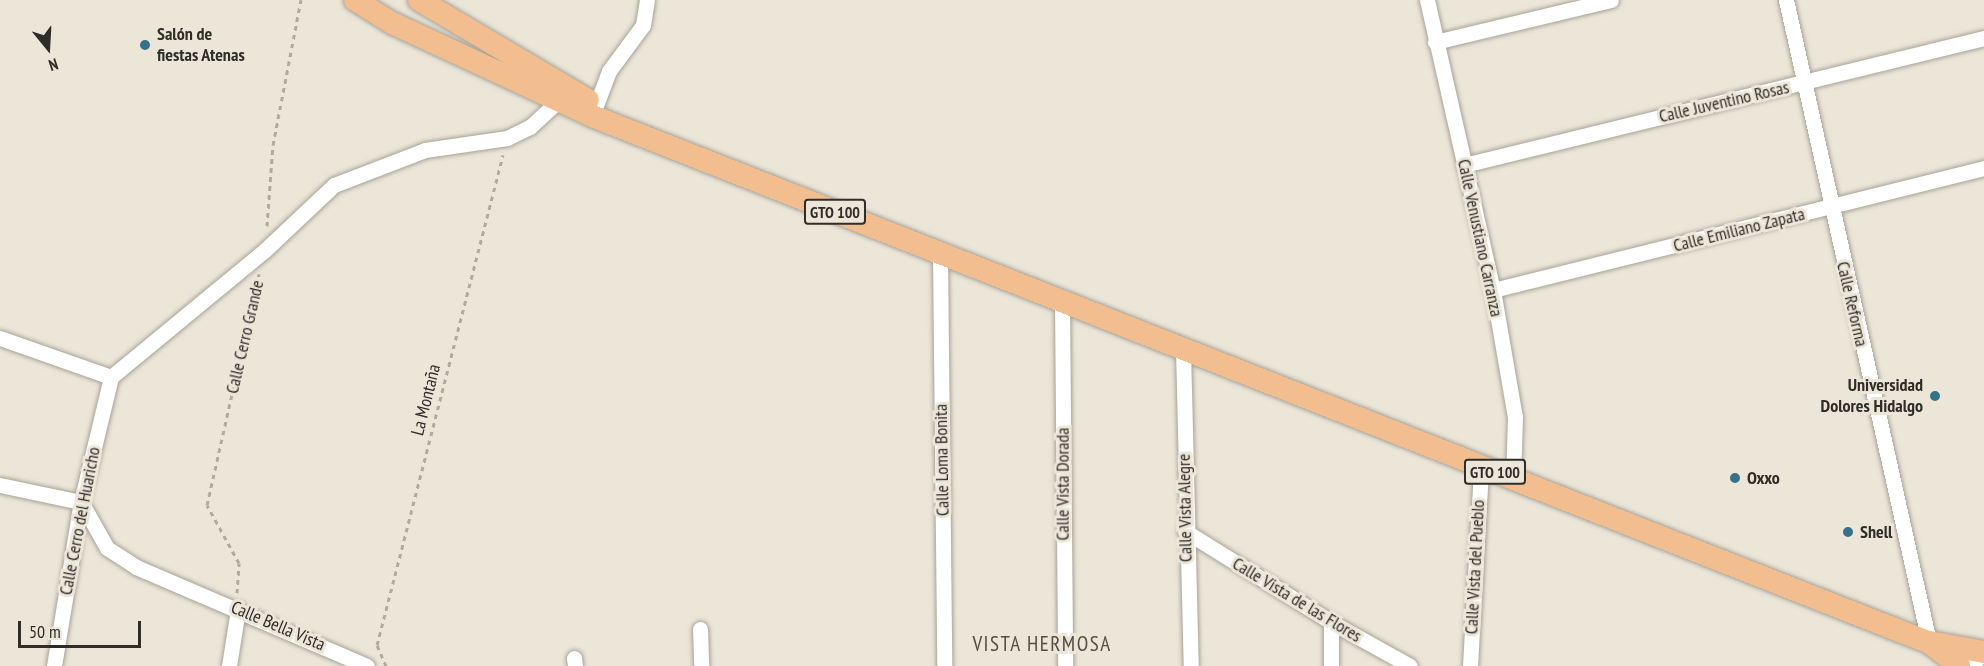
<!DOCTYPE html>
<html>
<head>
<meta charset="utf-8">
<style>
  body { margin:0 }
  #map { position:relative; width:1984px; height:666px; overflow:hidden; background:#ece6d9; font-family:"PT Sans Narrow",sans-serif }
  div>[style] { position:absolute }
  .path>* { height:3px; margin-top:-1.5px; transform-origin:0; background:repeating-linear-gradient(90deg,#b0aba1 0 4.5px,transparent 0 9px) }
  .roads { filter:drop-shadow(0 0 2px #a8a397) drop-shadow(0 0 2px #a8a397) }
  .minor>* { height:15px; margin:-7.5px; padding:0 7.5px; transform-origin:7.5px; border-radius:7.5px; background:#fff }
  .primary>* { height:22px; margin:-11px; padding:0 11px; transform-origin:11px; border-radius:11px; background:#f2be8f }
  .dots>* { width:16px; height:16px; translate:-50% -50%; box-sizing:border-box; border:3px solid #ece6d9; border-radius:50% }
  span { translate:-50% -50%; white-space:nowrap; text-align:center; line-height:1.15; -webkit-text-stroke:6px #ece6d9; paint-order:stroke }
  .shield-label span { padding:2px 4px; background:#ece6d9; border:2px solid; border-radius:4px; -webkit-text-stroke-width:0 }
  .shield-label { font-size:16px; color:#2f2d28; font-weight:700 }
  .poi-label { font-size:18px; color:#2f2d28; font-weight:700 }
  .left { translate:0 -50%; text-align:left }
  .right { translate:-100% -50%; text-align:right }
  .street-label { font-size:18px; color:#2f2d28 }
  .quarter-label { font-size:21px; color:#544f44; letter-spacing:1.5px }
  .north { position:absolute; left:18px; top:18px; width:60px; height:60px; -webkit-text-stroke:4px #ece6d9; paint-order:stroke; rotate:162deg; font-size:16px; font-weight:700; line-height:24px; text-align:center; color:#2f2d28 }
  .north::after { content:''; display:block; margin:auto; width:21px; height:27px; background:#2f2d28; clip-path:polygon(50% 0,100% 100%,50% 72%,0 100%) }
  .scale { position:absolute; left:18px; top:621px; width:123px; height:27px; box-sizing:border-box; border:3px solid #2f2d28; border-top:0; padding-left:8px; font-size:18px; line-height:21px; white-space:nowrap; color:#2f2d28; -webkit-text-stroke:4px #ece6d9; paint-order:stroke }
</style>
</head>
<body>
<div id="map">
  <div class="path">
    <div style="left:267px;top:226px;width:81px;rotate:-85.8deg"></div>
    <div style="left:273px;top:145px;width:148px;rotate:-79.1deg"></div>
    <div style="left:237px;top:593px;width:30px;rotate:-86deg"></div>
    <div style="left:239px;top:563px;width:66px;rotate:-118.9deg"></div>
    <div style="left:207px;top:505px;width:237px;rotate:-77.3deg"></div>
    <div style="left:386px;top:666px;width:23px;rotate:-113deg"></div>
    <div style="left:377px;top:645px;width:506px;rotate:-75.58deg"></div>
  </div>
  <div class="roads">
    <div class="minor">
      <div style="left:1427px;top:0;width:297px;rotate:77.2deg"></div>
      <div style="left:1493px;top:290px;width:129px;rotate:80.2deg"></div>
      <div style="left:1515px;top:417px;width:62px;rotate:91.8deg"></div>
      <div style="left:1786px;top:0;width:658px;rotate:77.44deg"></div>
      <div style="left:1435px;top:42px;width:181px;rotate:-13.4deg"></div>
      <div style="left:592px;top:116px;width:48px;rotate:-69.3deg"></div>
      <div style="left:609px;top:71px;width:57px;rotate:-53.5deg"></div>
      <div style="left:643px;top:25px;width:25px;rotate:-81deg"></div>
      <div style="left:1464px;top:165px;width:535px;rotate:-13.72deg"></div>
      <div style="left:940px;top:254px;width:412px;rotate:89.4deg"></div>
      <div style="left:1493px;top:290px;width:506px;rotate:-13.95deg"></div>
      <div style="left:1062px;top:301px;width:365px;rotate:89.5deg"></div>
      <div style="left:0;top:338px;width:118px;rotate:19.4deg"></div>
      <div style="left:1183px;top:349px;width:317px;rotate:88.6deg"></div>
      <div style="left:111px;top:377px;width:200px;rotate:-39.5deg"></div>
      <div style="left:265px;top:250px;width:95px;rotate:-43.3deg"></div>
      <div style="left:334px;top:185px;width:97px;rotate:-21deg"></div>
      <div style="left:425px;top:150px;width:83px;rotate:-8.3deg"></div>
      <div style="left:507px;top:138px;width:25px;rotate:-26deg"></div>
      <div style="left:530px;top:127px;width:38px;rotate:-43deg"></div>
      <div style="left:0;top:485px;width:83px;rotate:11.9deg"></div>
      <div style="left:81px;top:502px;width:53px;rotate:60.5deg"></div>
      <div style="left:107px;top:548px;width:35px;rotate:33deg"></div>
      <div style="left:136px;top:567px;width:251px;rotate:23.2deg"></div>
      <div style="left:1185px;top:531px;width:172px;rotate:31.9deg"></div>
      <div style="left:1331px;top:622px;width:90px;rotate:29.1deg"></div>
      <div style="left:1331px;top:622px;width:44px;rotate:90deg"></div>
      <div style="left:700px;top:629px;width:37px;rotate:88deg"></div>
      <div style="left:574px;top:658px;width:8px;rotate:83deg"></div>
      <div style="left:54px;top:666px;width:166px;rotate:-80.7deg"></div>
      <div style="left:81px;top:502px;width:129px;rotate:-76.5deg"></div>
      <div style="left:229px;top:666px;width:58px;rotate:-81deg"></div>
      <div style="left:1470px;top:666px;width:199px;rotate:-86.8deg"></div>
      <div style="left:1972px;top:666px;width:19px;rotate:-54deg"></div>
    </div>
    <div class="primary">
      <div style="left:355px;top:0;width:44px;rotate:31.9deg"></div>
      <div style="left:392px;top:23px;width:221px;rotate:24.9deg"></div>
      <div style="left:592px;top:116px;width:1403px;rotate:21.5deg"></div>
      <div style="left:1897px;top:630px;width:34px;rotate:21deg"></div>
      <div style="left:1929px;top:642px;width:56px;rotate:10.3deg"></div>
      <div style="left:419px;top:0;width:196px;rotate:30.6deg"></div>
      <div style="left:1930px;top:643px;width:37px;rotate:38deg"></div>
    </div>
  </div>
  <div class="dots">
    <div style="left:145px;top:45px;background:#377089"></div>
    <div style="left:1935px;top:396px;background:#377089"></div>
    <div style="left:1735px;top:478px;background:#377089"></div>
    <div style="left:1848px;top:532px;background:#377089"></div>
  </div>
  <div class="shield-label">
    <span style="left:835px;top:212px">GTO 100</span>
    <span style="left:1495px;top:472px">GTO 100</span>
  </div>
  <div class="poi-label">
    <span class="left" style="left:157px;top:45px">Salón de<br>fiestas Atenas</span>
    <span class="right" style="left:1923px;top:396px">Universidad<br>Dolores Hidalgo</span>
    <span class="left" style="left:1747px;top:478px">Oxxo</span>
    <span class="left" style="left:1860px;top:532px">Shell</span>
  </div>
  <div class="street-label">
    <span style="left:1724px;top:102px;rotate:-13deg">Calle Juventino Rosas</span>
    <span style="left:1739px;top:230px;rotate:-14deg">Calle Emiliano Zapata</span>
    <span style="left:1480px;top:238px;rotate:78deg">Calle Venustiano Carranza</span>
    <span style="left:1852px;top:304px;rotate:77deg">Calle Reforma</span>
    <span style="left:245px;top:337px;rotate:-77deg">Calle Cerro Grande</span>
    <span style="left:426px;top:400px;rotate:-76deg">La Montaña</span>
    <span style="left:942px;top:460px;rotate:-91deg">Calle Loma Bonita</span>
    <span style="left:1063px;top:484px;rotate:-90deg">Calle Vista Dorada</span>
    <span style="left:1185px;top:508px;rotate:-91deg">Calle Vista Alegre</span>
    <span style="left:80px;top:521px;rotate:-79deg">Calle Cerro del Huaricho</span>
    <span style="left:1475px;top:567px;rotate:-87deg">Calle Vista del Pueblo</span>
    <span style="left:1297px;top:600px;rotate:31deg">Calle Vista de las Flores</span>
    <span style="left:278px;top:626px;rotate:23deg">Calle Bella Vista</span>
  </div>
  <div class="quarter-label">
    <span style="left:1042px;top:644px">VISTA HERMOSA</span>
  </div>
  <div class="north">N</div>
  <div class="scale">50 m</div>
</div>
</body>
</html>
